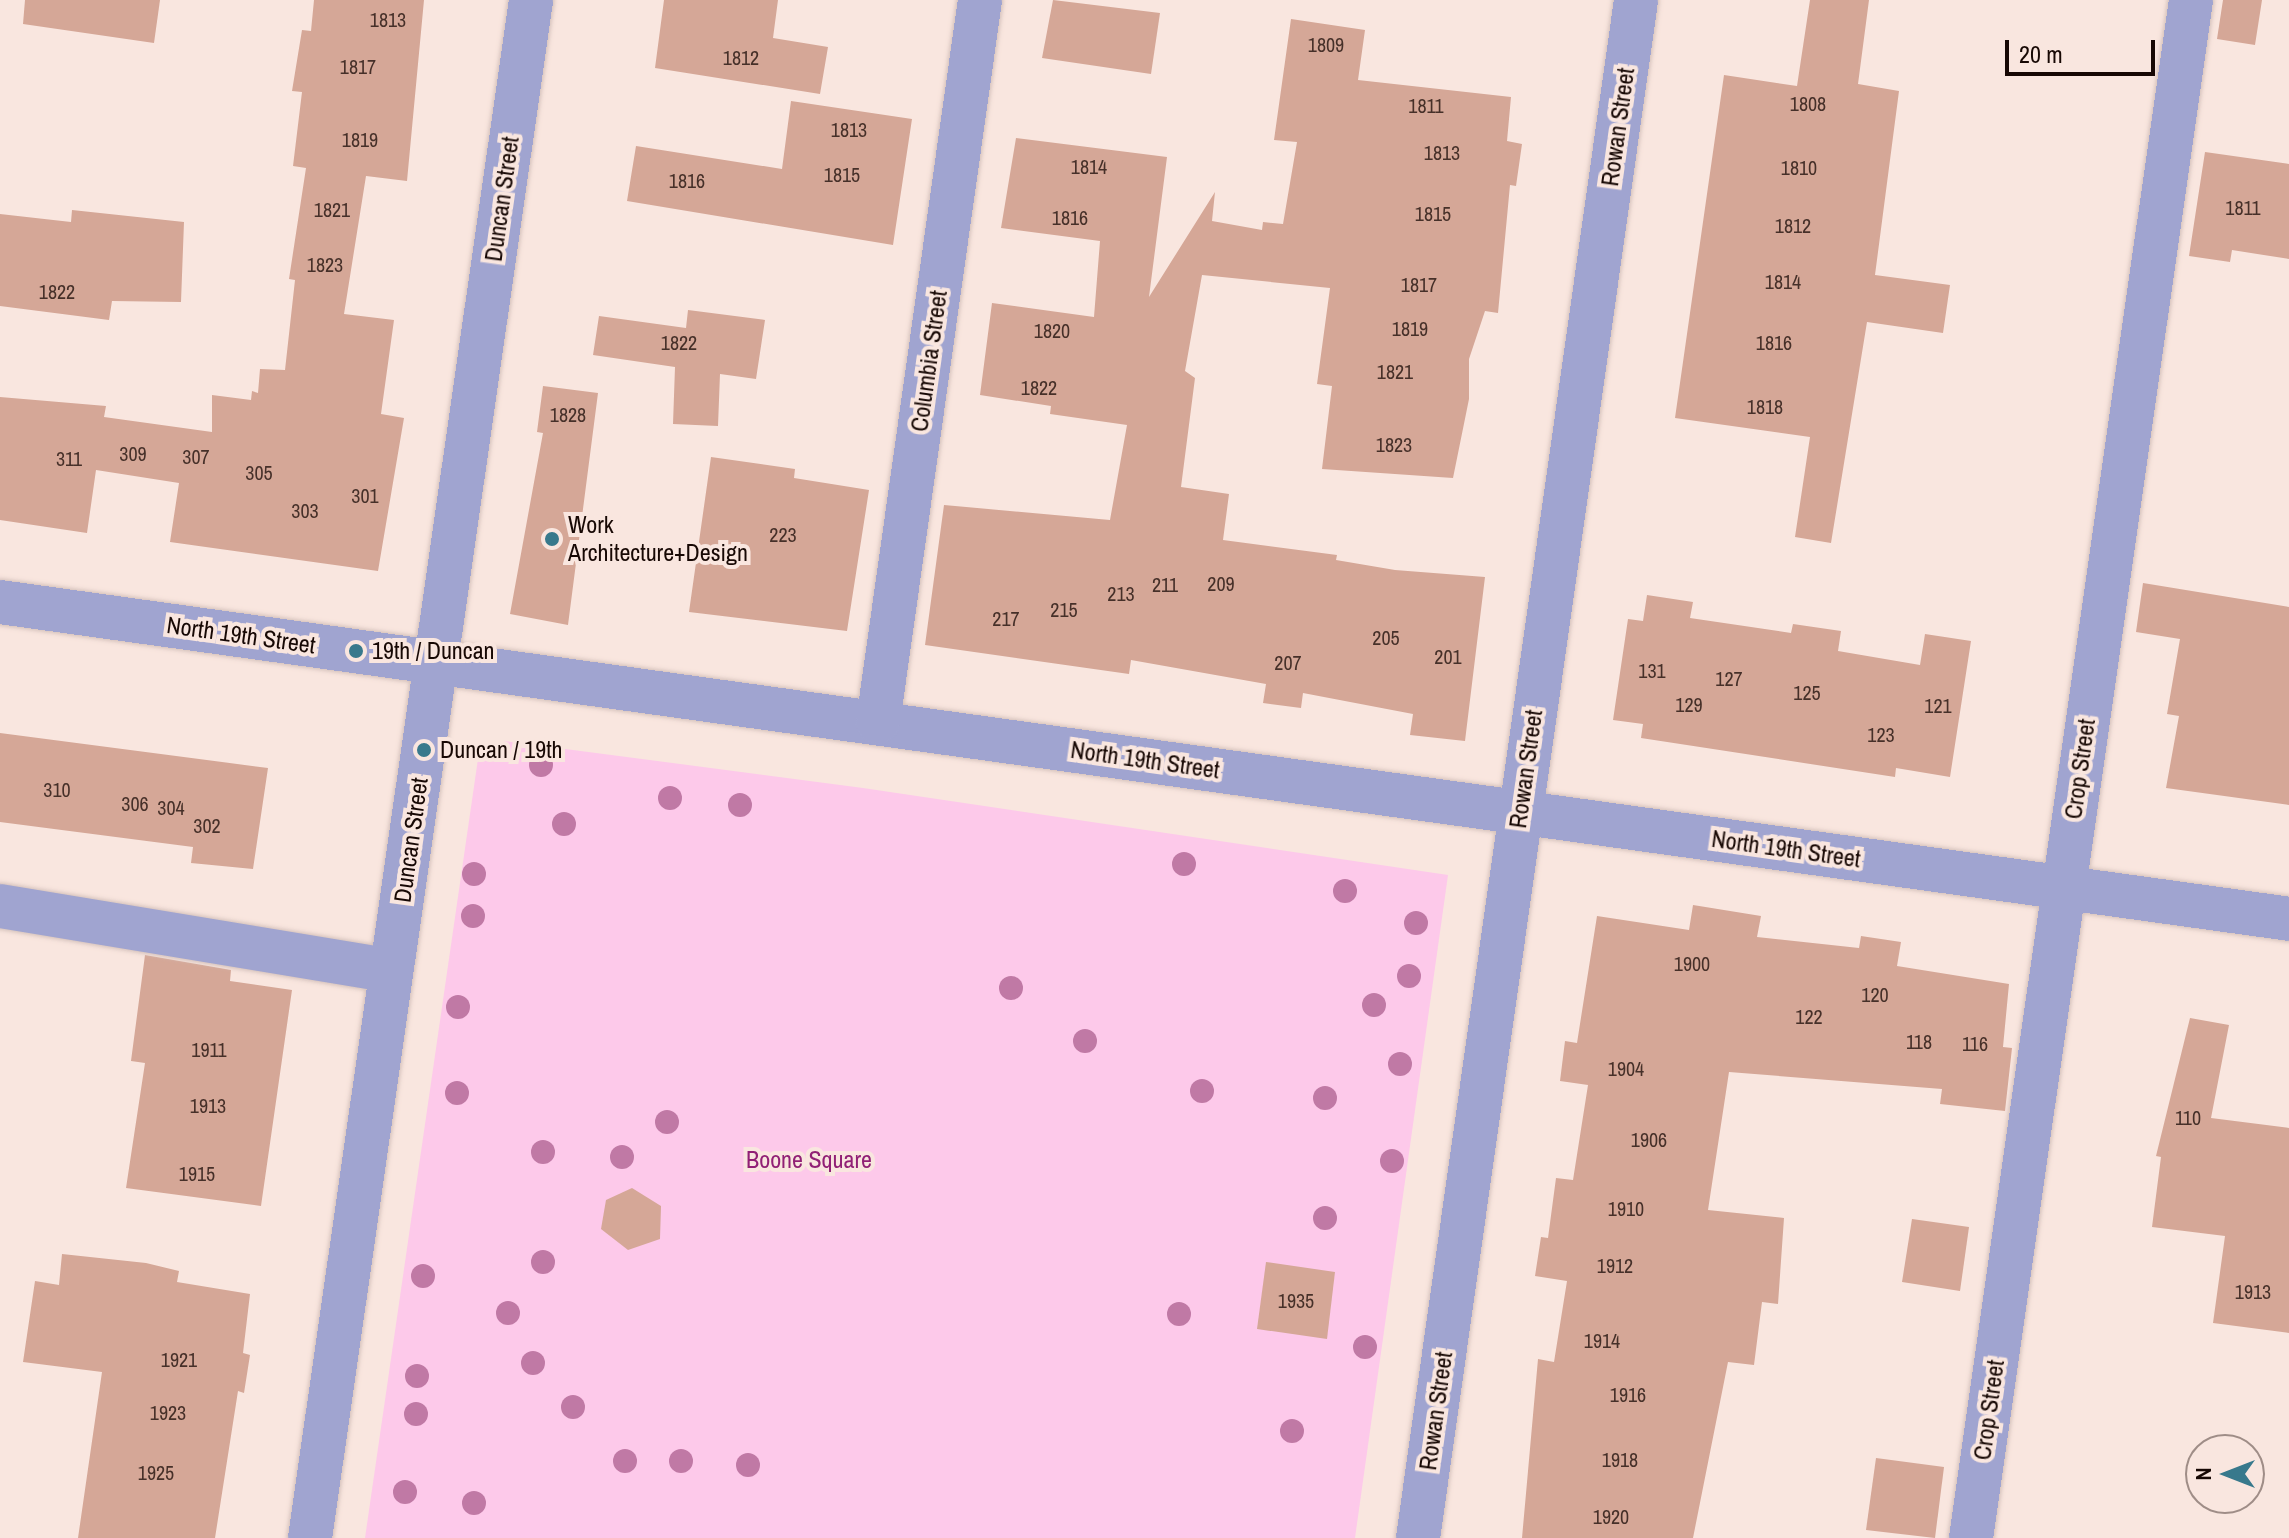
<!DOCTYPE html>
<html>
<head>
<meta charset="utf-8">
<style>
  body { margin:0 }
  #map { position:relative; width:2289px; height:1538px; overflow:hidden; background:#f9e6df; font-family:"Archivo Narrow",sans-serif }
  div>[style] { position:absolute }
  .green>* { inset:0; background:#fdc9ea }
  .building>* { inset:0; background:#d5a797 }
  .roads { filter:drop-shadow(0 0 2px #d5c2bc) drop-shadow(0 0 2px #d5c2bc) }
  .minor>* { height:44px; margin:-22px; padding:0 22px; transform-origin:22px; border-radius:22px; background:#a0a4d0 }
  .trees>* { width:24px; height:24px; margin:-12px; border-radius:50%; background:#c079a5 }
  .dots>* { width:22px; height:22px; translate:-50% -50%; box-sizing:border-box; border:4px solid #f9e6df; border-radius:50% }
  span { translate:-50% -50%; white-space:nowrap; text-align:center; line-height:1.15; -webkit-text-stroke:8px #f9e6df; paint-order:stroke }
  .number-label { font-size:20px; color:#463029 }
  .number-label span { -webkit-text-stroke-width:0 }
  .street-label { font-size:24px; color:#170804 }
  .poi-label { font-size:24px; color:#170804 }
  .left { translate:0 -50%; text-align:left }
  .park-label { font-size:24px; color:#912075 }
  .north { position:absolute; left:2185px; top:1434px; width:80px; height:80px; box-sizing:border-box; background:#f9e6df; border:2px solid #9f8d87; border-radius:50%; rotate:270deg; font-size:22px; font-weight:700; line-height:32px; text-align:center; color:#170804 }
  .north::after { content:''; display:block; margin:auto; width:28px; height:36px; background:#38798c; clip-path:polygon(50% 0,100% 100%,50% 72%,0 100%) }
  .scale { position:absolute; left:2005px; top:40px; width:150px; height:36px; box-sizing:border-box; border:4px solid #170804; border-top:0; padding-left:10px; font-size:24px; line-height:28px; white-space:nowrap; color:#170804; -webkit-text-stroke:6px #f9e6df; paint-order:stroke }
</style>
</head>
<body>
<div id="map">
  <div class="green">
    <div style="clip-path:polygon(505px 741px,863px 788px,1448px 875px,1355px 1538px,365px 1538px,479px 752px,487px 743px)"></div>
  </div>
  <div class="building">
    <div style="clip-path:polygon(25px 0,160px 0,154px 43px,23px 24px)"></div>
    <div style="clip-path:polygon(314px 0,424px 0,407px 181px,366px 176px,344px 314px,394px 320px,381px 414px,404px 418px,378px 571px,170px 542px,179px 483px,96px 470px,87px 533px,0 520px,0 397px,106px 406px,104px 417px,212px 432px,212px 395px,251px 400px,252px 391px,258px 393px,260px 369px,285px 370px,295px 280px,289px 279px,306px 168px,293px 166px,302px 92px,292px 91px,302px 30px,311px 31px)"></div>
    <div style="clip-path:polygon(664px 0,778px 0,773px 38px,828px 47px,820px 94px,655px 68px)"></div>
    <div style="clip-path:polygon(1053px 0,1160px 13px,1151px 74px,1042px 58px)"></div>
    <div style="clip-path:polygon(1810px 0,1869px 0,1858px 84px,1899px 91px,1875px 275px,1950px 285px,1943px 333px,1867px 322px,1831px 543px,1795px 537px,1810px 437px,1675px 418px,1724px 75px,1797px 86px)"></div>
    <div style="clip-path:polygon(2223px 0,2262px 0,2255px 45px,2217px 39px)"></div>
    <div style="clip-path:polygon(1291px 19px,1365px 30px,1358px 80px,1511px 97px,1507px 141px,1522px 144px,1516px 186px,1510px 185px,1498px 313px,1485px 311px,1469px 359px,1469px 399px,1453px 478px,1322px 469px,1332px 386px,1317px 384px,1330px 288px,1202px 275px,1185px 371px,1195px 378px,1181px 487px,1229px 494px,1223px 540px,1337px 555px,1336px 560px,1395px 570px,1485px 577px,1465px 741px,1410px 735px,1413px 714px,1303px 693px,1301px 708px,1263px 703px,1266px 684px,1131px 660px,1129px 674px,925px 645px,944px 505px,1110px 520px,1127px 425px,1050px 414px,1051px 406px,980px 395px,992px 303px,1094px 317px,1100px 241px,1001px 228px,1016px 138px,1167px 157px,1149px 297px,1215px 192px,1212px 221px,1262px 230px,1263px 222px,1283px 224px,1297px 142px,1274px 140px)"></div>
    <div style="clip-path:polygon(791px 101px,912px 119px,893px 245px,627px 201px,636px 146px,782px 169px)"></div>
    <div style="clip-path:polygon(2205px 152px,2289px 164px,2289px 259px,2232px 250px,2230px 262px,2189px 256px)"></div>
    <div style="clip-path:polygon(72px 210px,184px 222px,181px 302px,112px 301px,109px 320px,0 306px,0 214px,71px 222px)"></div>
    <div style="clip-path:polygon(688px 310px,765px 320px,756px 379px,720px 374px,718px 426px,673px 424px,675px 367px,593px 355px,599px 316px,686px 328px)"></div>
    <div style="clip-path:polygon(543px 386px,598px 393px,568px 625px,510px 614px,543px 433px,537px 432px)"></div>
    <div style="clip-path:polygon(711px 457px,795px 469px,794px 478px,869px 490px,847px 631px,689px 612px)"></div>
    <div style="clip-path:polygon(2143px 583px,2289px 607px,2289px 805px,2166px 788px,2179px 716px,2167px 714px,2180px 639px,2136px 632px)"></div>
    <div style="clip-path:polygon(1647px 595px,1693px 602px,1690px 618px,1791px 633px,1793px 624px,1841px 631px,1838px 651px,1920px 665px,1925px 634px,1971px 641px,1950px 777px,1896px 768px,1895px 777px,1641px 738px,1643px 724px,1613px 720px,1628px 619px,1643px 621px)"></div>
    <div style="clip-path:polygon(0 733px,268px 768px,253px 869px,191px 863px,193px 847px,0 822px)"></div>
    <div style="clip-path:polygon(1693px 905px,1761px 916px,1757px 937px,1859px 948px,1861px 936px,1901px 942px,1897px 966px,2009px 984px,2003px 1047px,2012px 1048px,2005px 1111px,1940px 1104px,1942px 1089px,1729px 1072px,1708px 1210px,1784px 1218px,1778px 1304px,1762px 1302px,1754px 1365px,1728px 1362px,1693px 1538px,1522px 1538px,1538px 1359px,1554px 1362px,1567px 1281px,1535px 1276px,1541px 1237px,1548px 1238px,1556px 1178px,1573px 1180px,1588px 1085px,1560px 1081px,1565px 1041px,1577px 1043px,1597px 916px,1689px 930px)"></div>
    <div style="clip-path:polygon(145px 955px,231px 970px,230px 981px,292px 990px,261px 1206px,126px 1188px,145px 1063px,131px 1061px)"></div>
    <div style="clip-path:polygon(2190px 1018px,2229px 1025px,2211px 1118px,2289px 1128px,2289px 1333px,2213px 1323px,2225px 1236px,2152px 1227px,2161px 1157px,2156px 1156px)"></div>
    <div style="clip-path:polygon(632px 1188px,661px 1206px,660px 1239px,628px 1250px,601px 1229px,606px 1200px)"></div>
    <div style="clip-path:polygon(1912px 1219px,1969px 1227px,1960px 1291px,1902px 1282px)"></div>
    <div style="clip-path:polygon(62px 1254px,146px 1263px,179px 1271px,177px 1282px,250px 1294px,243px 1353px,250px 1355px,244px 1393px,238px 1391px,215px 1538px,78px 1538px,102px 1372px,23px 1362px,35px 1281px,59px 1285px)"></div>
    <div style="clip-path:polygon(1266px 1262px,1335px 1272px,1327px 1339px,1257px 1329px)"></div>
    <div style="clip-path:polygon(1876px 1458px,1944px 1467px,1935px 1538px,1866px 1530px)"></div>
  </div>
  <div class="roads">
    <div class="minor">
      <div style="left:0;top:602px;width:2311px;rotate:7.88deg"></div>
      <div style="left:878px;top:722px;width:729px;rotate:-81.96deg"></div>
      <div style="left:0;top:906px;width:396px;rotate:9.4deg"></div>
      <div style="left:310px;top:1538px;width:1554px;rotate:-81.82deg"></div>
      <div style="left:1418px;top:1538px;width:1553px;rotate:-81.93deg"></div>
      <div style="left:1971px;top:1538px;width:1554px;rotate:-81.86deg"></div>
    </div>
  </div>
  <div class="trees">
    <div style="left:541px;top:765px"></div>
    <div style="left:670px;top:798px"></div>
    <div style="left:740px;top:805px"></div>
    <div style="left:564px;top:824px"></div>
    <div style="left:1184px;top:864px"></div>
    <div style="left:474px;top:874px"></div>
    <div style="left:1345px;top:891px"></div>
    <div style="left:473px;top:916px"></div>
    <div style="left:1416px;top:923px"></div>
    <div style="left:1409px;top:976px"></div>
    <div style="left:1011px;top:988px"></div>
    <div style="left:1374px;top:1005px"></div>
    <div style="left:458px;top:1007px"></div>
    <div style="left:1085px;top:1041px"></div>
    <div style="left:1400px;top:1064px"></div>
    <div style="left:1202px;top:1091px"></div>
    <div style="left:457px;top:1093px"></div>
    <div style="left:1325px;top:1098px"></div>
    <div style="left:667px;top:1122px"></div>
    <div style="left:543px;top:1152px"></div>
    <div style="left:622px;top:1157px"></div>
    <div style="left:1392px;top:1161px"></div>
    <div style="left:1325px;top:1218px"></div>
    <div style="left:543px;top:1262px"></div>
    <div style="left:423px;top:1276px"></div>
    <div style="left:508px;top:1313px"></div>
    <div style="left:1179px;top:1314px"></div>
    <div style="left:1365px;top:1347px"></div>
    <div style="left:533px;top:1363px"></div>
    <div style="left:417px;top:1376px"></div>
    <div style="left:573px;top:1407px"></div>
    <div style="left:416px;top:1414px"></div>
    <div style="left:1292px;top:1431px"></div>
    <div style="left:625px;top:1461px"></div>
    <div style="left:681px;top:1461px"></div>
    <div style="left:748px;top:1465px"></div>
    <div style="left:405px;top:1492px"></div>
    <div style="left:474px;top:1503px"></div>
  </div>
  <div class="dots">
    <div style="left:552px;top:539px;background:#38798c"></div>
    <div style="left:356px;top:651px;background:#38798c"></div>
    <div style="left:424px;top:750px;background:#38798c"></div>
  </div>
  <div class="number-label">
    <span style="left:388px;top:19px">1813</span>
    <span style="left:1326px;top:44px">1809</span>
    <span style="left:741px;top:57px">1812</span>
    <span style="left:358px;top:66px">1817</span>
    <span style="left:1808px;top:103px">1808</span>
    <span style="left:1426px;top:105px">1811</span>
    <span style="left:849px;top:129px">1813</span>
    <span style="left:360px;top:139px">1819</span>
    <span style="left:1442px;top:152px">1813</span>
    <span style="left:1089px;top:166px">1814</span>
    <span style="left:1799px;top:167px">1810</span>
    <span style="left:842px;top:174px">1815</span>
    <span style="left:687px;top:180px">1816</span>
    <span style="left:2243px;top:207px">1811</span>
    <span style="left:332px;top:209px">1821</span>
    <span style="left:1433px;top:213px">1815</span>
    <span style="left:1070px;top:217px">1816</span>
    <span style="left:1793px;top:225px">1812</span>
    <span style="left:325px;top:264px">1823</span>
    <span style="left:1783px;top:281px">1814</span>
    <span style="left:1419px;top:284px">1817</span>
    <span style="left:57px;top:291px">1822</span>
    <span style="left:1410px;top:328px">1819</span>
    <span style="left:1052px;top:330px">1820</span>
    <span style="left:679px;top:342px">1822</span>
    <span style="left:1774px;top:342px">1816</span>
    <span style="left:1395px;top:371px">1821</span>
    <span style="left:1039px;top:387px">1822</span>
    <span style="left:1765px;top:406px">1818</span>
    <span style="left:568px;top:414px">1828</span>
    <span style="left:1394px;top:444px">1823</span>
    <span style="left:133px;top:453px">309</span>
    <span style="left:196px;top:456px">307</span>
    <span style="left:69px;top:458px">311</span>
    <span style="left:259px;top:472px">305</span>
    <span style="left:365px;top:495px">301</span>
    <span style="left:305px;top:510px">303</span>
    <span style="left:783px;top:534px">223</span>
    <span style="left:1221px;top:583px">209</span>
    <span style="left:1165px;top:584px">211</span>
    <span style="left:1121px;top:593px">213</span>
    <span style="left:1064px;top:609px">215</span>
    <span style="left:1006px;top:618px">217</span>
    <span style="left:1386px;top:637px">205</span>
    <span style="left:1448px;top:656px">201</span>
    <span style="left:1288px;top:662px">207</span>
    <span style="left:1652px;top:670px">131</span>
    <span style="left:1729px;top:678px">127</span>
    <span style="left:1807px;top:692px">125</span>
    <span style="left:1689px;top:704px">129</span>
    <span style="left:1938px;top:705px">121</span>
    <span style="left:1881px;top:734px">123</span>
    <span style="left:57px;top:789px">310</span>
    <span style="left:135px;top:803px">306</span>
    <span style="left:171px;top:807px">304</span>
    <span style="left:207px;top:825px">302</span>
    <span style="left:1692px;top:963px">1900</span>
    <span style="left:1875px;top:994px">120</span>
    <span style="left:1809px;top:1016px">122</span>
    <span style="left:1919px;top:1041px">118</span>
    <span style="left:1975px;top:1043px">116</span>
    <span style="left:209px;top:1049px">1911</span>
    <span style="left:1626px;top:1068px">1904</span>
    <span style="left:208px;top:1105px">1913</span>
    <span style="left:2188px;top:1117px">110</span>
    <span style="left:1649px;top:1139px">1906</span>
    <span style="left:197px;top:1173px">1915</span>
    <span style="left:1626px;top:1208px">1910</span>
    <span style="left:1615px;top:1265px">1912</span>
    <span style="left:2253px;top:1291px">1913</span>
    <span style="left:1296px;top:1300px">1935</span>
    <span style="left:1602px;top:1340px">1914</span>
    <span style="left:179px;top:1359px">1921</span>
    <span style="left:1628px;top:1394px">1916</span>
    <span style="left:168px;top:1412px">1923</span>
    <span style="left:1620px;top:1459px">1918</span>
    <span style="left:156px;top:1472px">1925</span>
    <span style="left:1611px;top:1516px">1920</span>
  </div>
  <div class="street-label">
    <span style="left:1618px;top:127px;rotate:-82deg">Rowan Street</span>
    <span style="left:502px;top:199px;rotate:-82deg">Duncan Street</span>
    <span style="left:929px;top:361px;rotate:-82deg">Columbia Street</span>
    <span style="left:241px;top:635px;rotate:8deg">North 19th Street</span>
    <span style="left:1145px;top:760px;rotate:8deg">North 19th Street</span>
    <span style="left:1526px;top:769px;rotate:-82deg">Rowan Street</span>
    <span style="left:2080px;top:769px;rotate:-82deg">Crop Street</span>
    <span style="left:411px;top:840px;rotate:-82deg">Duncan Street</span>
    <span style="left:1786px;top:849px;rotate:8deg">North 19th Street</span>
    <span style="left:1989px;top:1410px;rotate:-82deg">Crop Street</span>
    <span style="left:1436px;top:1411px;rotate:-82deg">Rowan Street</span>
  </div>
  <div class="poi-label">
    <span class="left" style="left:568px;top:539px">Work<br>Architecture+Design</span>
    <span class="left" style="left:372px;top:651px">19th / Duncan</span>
    <span class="left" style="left:440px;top:750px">Duncan / 19th</span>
  </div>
  <div class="park-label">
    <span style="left:809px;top:1160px">Boone Square</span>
  </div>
  <div class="north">N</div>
  <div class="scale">20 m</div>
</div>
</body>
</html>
